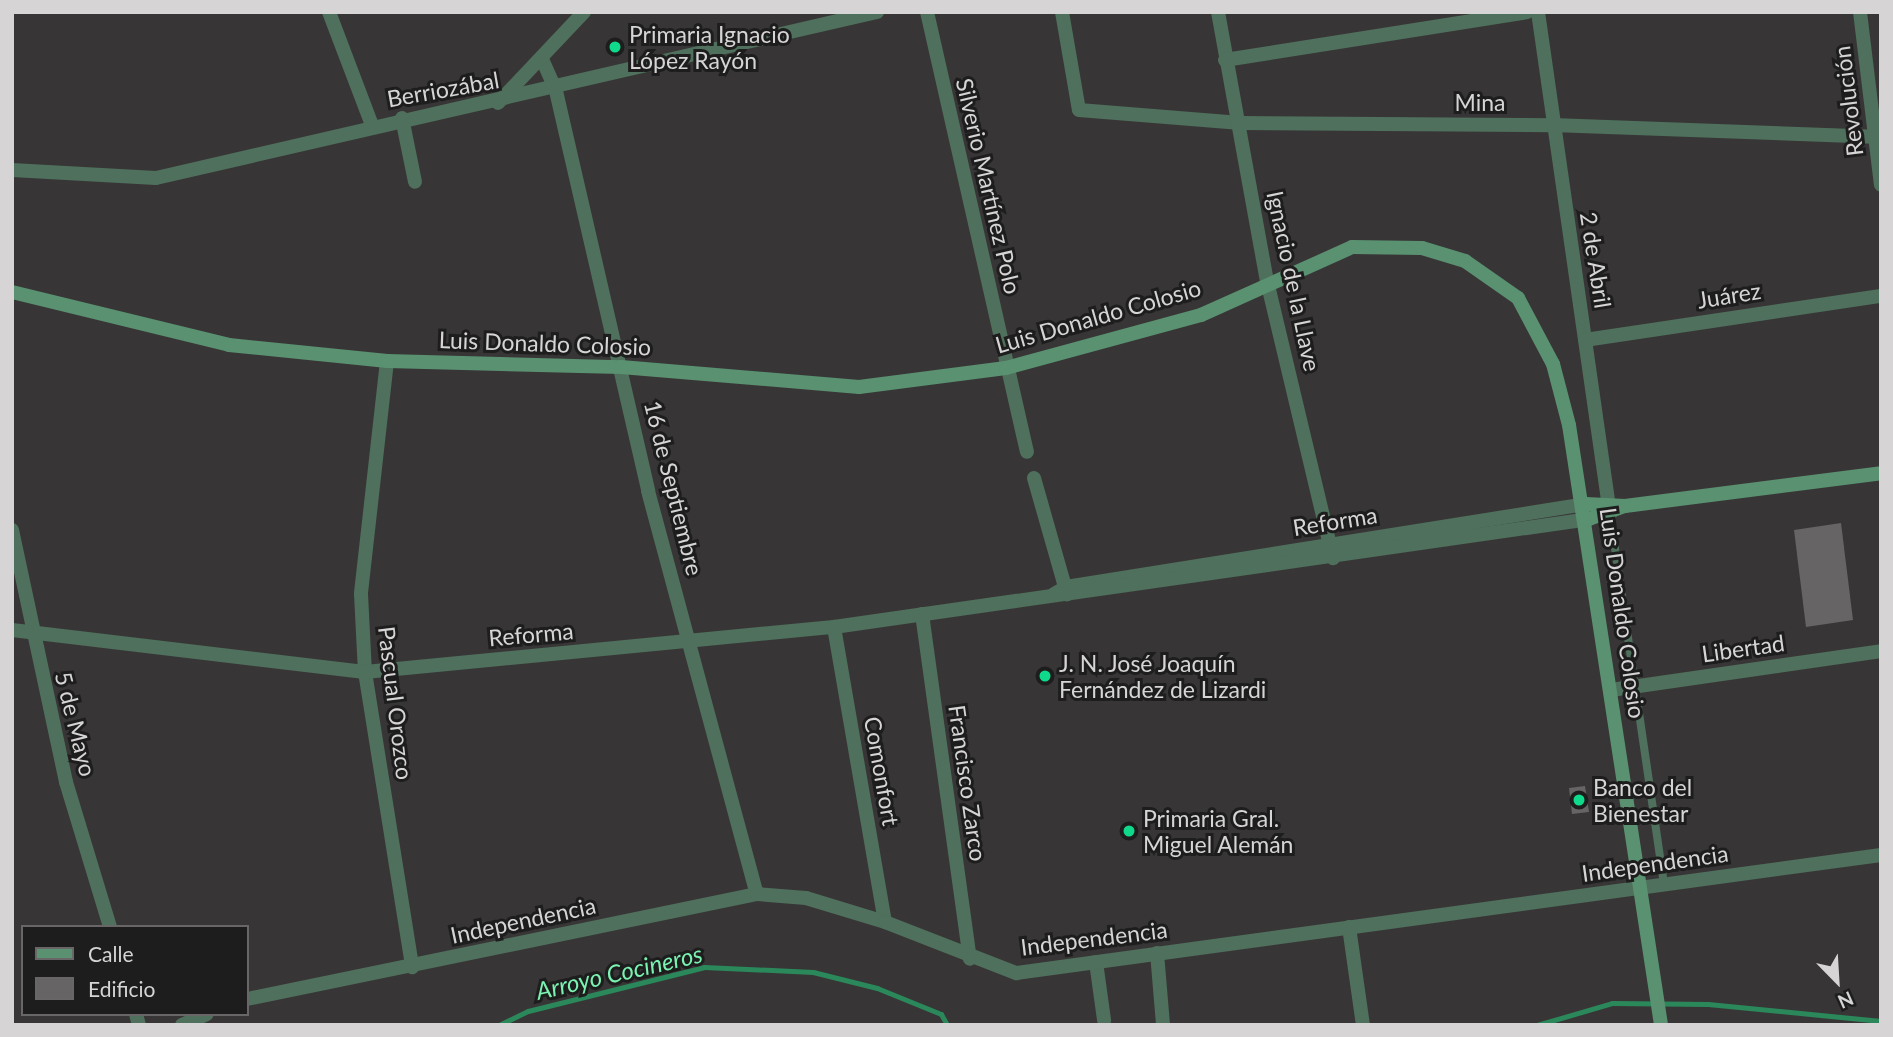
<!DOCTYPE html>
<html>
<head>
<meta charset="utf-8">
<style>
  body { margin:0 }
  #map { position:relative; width:1893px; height:1037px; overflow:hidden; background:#383536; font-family:Lato,sans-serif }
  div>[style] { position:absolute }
  .stream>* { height:5px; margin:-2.5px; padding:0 2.5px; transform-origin:2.5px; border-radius:2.5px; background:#2a885b }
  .building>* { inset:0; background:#676465 }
  .lane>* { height:8px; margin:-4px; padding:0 4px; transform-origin:4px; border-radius:4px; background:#4e705c }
  .street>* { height:14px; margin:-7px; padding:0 7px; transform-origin:7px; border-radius:7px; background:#4e705c }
  .secondary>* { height:14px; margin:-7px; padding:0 7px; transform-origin:7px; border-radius:7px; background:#599171 }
  .dots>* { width:19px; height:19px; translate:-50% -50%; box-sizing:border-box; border:4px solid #1e1d1d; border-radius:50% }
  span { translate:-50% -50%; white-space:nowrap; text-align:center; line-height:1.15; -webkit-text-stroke:6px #1e1d1d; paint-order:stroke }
  .poi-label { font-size:23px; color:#d6d4d5 }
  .left { translate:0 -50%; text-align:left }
  .street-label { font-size:23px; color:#d6d4d5 }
  .water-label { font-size:24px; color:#7af2b2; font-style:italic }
  .frame { position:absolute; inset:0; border:14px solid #d6d4d5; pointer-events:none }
  .legend { position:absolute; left:21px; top:925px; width:228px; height:91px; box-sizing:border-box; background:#1e1d1d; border:2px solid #686667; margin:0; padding:9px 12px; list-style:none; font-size:21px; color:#d6d4d5 }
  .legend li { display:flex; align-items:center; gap:14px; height:35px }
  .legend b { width:35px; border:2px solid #686667 }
  .north { position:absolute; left:1802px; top:946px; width:70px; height:70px; -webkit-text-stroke:5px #1e1d1d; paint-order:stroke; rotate:156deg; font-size:19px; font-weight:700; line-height:28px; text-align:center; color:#d6d4d5 }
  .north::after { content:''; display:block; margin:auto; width:24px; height:32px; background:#d6d4d5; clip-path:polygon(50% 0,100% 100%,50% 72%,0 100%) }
</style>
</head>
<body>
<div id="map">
  <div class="stream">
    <div style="left:499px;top:1025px;width:32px;rotate:-26deg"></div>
    <div style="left:528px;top:1011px;width:181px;rotate:-14deg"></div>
    <div style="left:704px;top:967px;width:109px;rotate:2.6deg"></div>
    <div style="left:813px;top:972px;width:66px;rotate:14deg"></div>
    <div style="left:877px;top:988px;width:69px;rotate:22.1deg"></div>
    <div style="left:941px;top:1014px;width:13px;rotate:61deg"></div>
    <div style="left:1537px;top:1025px;width:78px;rotate:-16.3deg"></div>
    <div style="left:1612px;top:1003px;width:96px;rotate:0.6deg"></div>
    <div style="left:1708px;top:1004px;width:174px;rotate:5.6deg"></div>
  </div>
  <div class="building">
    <div style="clip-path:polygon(1841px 523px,1853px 620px,1806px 627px,1794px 530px)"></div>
    <div style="clip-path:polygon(1585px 786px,1589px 812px,1572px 814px,1569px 788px)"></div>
  </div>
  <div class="lane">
    <div style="left:1610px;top:514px;width:374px;rotate:81.7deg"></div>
  </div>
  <div class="street">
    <div style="left:329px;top:12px;width:121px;rotate:69.2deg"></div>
    <div style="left:927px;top:12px;width:451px;rotate:77.2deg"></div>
    <div style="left:1062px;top:12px;width:99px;rotate:80.2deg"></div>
    <div style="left:1079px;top:110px;width:162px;rotate:4.6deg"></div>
    <div style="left:1240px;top:123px;width:312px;rotate:0.4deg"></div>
    <div style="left:1552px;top:125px;width:329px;rotate:2.1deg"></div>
    <div style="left:1218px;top:12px;width:273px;rotate:79.7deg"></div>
    <div style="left:1267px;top:281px;width:285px;rotate:76.6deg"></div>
    <div style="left:1538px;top:12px;width:507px;rotate:81.84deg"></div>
    <div style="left:1860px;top:12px;width:174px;rotate:83.1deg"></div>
    <div style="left:542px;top:59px;width:35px;rotate:66deg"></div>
    <div style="left:556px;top:91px;width:410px;rotate:77deg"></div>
    <div style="left:648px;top:491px;width:417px;rotate:74.9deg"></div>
    <div style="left:1225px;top:60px;width:306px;rotate:-9deg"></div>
    <div style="left:498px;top:103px;width:125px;rotate:-46.6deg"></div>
    <div style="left:402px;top:118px;width:65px;rotate:78.5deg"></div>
    <div style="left:12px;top:170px;width:144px;rotate:3.2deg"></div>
    <div style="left:156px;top:178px;width:740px;rotate:-12.97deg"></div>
    <div style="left:1585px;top:340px;width:299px;rotate:-8.5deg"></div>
    <div style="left:387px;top:361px;width:234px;rotate:96.4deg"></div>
    <div style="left:361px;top:594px;width:78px;rotate:87.1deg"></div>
    <div style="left:365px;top:672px;width:299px;rotate:80.9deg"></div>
    <div style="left:1034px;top:478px;width:121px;rotate:74.1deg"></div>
    <div style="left:12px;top:530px;width:258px;rotate:77.9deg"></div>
    <div style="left:66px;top:782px;width:152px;rotate:73.1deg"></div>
    <div style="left:1054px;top:594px;width:14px;rotate:-30deg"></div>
    <div style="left:1066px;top:587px;width:527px;rotate:-9.07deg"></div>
    <div style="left:922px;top:614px;width:348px;rotate:82.1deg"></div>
    <div style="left:834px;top:627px;width:299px;rotate:80.2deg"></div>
    <div style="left:12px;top:630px;width:355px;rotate:6.8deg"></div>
    <div style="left:365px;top:672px;width:471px;rotate:-5.5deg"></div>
    <div style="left:834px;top:627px;width:763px;rotate:-8.14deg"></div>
    <div style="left:1611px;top:690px;width:273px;rotate:-8.2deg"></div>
    <div style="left:1349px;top:927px;width:99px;rotate:81.9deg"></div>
    <div style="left:1157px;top:953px;width:72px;rotate:85.2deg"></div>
    <div style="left:1096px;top:962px;width:59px;rotate:82.1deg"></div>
    <div style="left:247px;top:999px;width:521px;rotate:-11.63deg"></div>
    <div style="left:757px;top:894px;width:49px;rotate:4.7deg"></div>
    <div style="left:806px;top:898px;width:83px;rotate:16.9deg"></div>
    <div style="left:885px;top:922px;width:141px;rotate:21.3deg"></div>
    <div style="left:1016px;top:973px;width:873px;rotate:-7.77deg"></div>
    <div style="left:136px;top:1014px;width:11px;rotate:75deg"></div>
    <div style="left:182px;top:1025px;width:27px;rotate:-24deg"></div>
  </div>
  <div class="secondary">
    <div style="left:12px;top:292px;width:223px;rotate:13.7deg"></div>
    <div style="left:229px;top:345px;width:159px;rotate:5.8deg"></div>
    <div style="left:387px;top:361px;width:234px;rotate:1.5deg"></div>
    <div style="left:621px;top:367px;width:239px;rotate:4.8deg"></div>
    <div style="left:859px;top:387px;width:148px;rotate:-7.4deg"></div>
    <div style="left:1006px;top:368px;width:202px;rotate:-15.2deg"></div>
    <div style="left:1201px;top:315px;width:166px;rotate:-24.2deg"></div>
    <div style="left:1352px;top:247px;width:70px;rotate:0.8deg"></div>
    <div style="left:1422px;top:248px;width:45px;rotate:16.8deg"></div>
    <div style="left:1465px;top:261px;width:65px;rotate:34.9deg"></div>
    <div style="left:1518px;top:298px;width:75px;rotate:62.1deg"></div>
    <div style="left:1553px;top:364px;width:63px;rotate:75.3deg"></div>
    <div style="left:1569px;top:425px;width:607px;rotate:81.28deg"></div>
    <div style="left:1586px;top:504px;width:39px;rotate:3deg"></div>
    <div style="left:1625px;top:506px;width:258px;rotate:-7.3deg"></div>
    <div style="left:1589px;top:519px;width:38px;rotate:-20deg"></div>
  </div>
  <div class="dots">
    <div style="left:615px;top:47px;background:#0fd98a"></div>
    <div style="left:1045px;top:676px;background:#0fd98a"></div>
    <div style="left:1579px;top:800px;background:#0fd98a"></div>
    <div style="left:1129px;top:831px;background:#0fd98a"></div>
  </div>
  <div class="poi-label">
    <span class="left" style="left:629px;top:47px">Primaria Ignacio<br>López Rayón</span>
    <span class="left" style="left:1059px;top:676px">J. N. José Joaquín<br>Fernández de Lizardi</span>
    <span class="left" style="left:1593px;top:800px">Banco del<br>Bienestar</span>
    <span class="left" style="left:1143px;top:831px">Primaria Gral.<br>Miguel Alemán</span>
  </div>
  <div class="street-label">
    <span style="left:443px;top:89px;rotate:-10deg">Berriozábal</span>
    <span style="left:1848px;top:101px;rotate:-97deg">Revolución</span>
    <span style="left:1480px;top:102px">Mina</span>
    <span style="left:989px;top:186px;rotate:77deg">Silverio Martínez Polo</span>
    <span style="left:1596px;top:260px;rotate:81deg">2 de Abril</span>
    <span style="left:1294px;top:281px;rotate:78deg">Ignacio de la Llave</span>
    <span style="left:1729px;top:295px;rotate:-9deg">Juárez</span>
    <span style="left:1098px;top:316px;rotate:-16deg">Luis Donaldo Colosio</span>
    <span style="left:545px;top:343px;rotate:2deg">Luis Donaldo Colosio</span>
    <span style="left:674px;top:488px;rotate:76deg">16 de Septiembre</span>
    <span style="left:1335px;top:521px;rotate:-9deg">Reforma</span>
    <span style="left:1623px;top:613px;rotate:82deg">Luis Donaldo Colosio</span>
    <span style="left:531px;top:634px;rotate:-5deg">Reforma</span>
    <span style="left:1743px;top:648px;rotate:-8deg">Libertad</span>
    <span style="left:396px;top:703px;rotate:83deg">Pascual Orozco</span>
    <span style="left:76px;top:724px;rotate:76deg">5 de Mayo</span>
    <span style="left:882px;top:771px;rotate:80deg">Comonfort</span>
    <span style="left:968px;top:783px;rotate:82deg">Francisco Zarco</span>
    <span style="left:1655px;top:863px;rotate:-8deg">Independencia</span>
    <span style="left:523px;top:920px;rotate:-12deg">Independencia</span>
    <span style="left:1094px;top:938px;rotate:-7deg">Independencia</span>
  </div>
  <div class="water-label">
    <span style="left:619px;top:972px;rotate:-13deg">Arroyo Cocineros</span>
  </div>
  <div class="frame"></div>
  <ul class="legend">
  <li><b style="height:9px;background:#599171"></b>Calle</li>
  <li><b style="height:19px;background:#676465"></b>Edificio</li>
  </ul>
  <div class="north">N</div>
</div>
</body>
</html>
